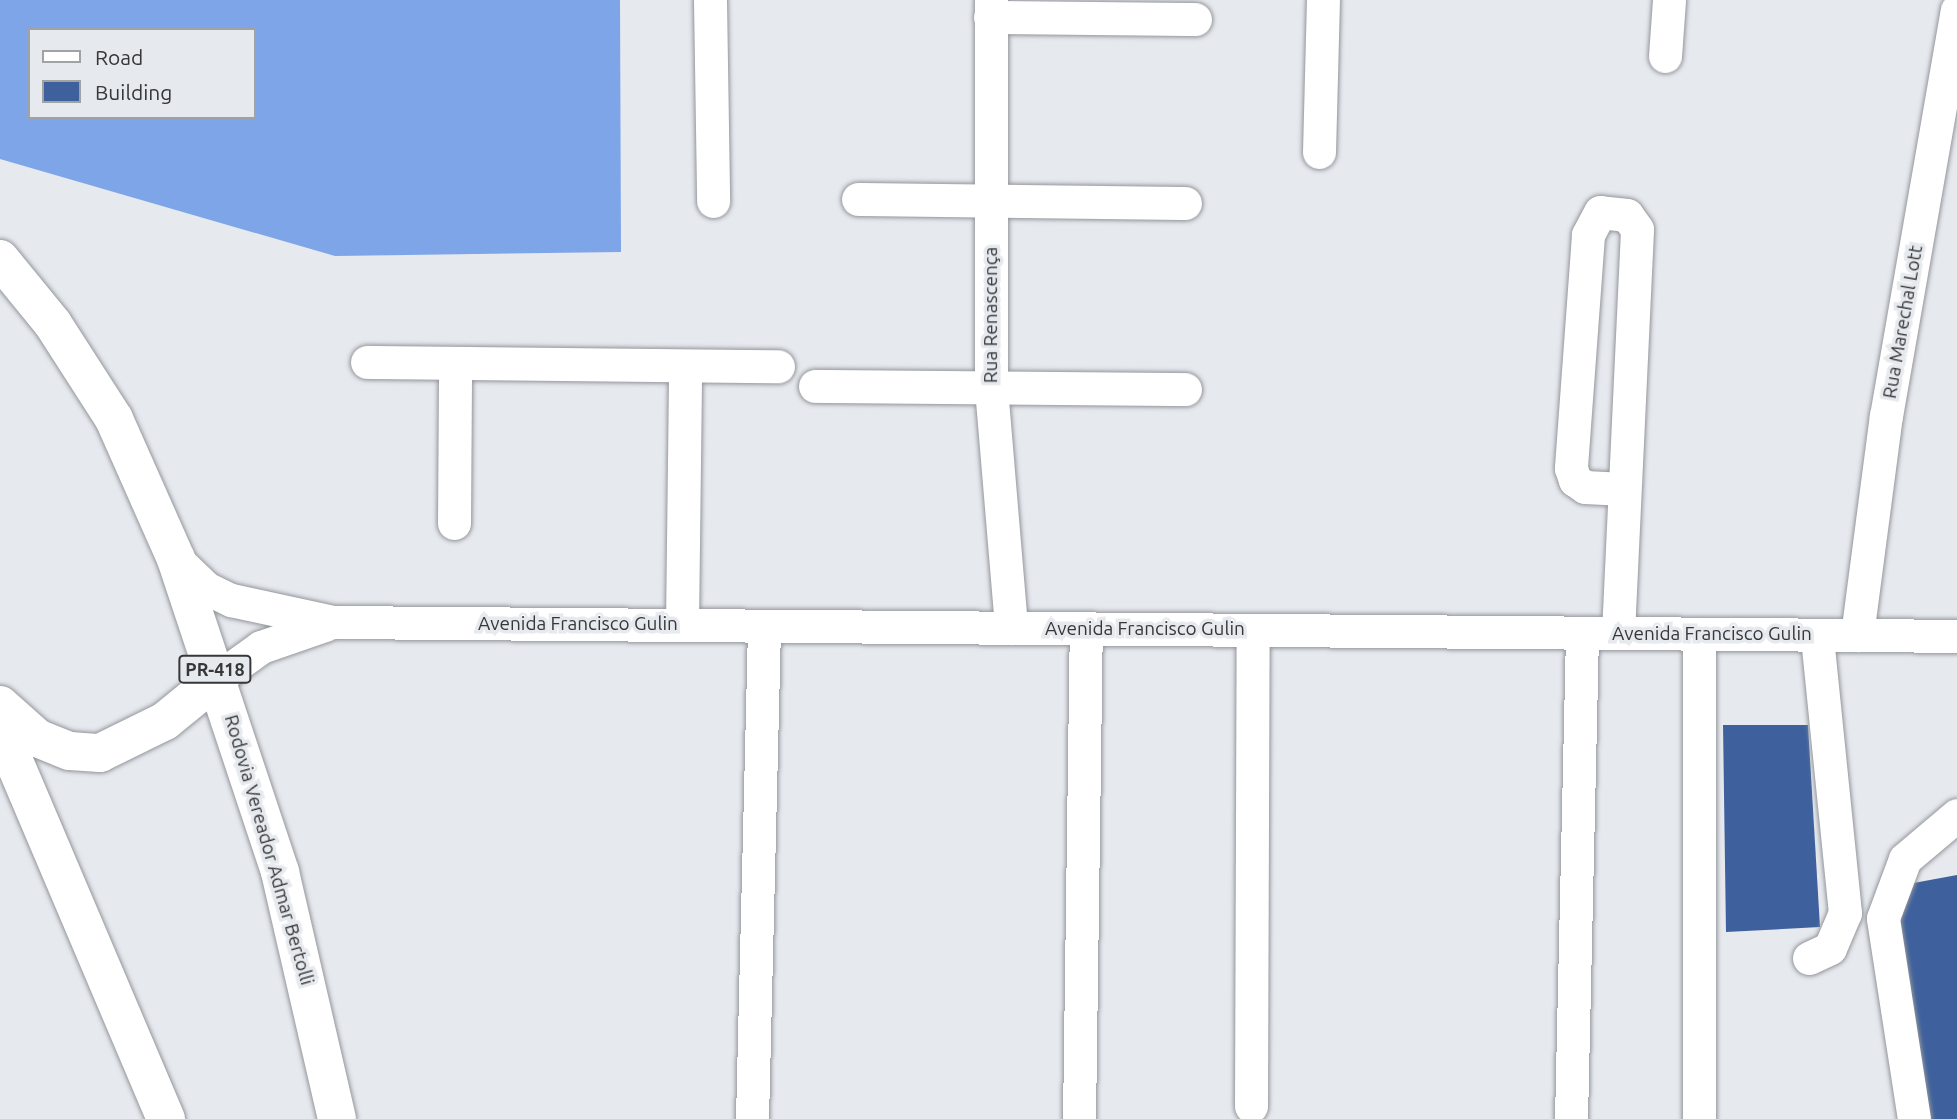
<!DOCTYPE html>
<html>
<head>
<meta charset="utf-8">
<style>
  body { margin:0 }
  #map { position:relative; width:1957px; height:1119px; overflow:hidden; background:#e6e9ee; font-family:Ubuntu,sans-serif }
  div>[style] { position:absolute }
  .forest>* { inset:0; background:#7ea5e7 }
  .building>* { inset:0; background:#3e619d }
  .roads { filter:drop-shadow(0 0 2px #93969b) drop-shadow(0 0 2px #93969b) }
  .minor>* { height:33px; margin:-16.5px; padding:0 16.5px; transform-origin:16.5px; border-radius:16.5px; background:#fff }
  .highway>* { height:38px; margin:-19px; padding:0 19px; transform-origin:19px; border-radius:19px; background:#fff }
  span { translate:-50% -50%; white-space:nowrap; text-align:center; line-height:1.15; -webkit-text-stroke:7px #e6e9ee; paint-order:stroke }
  .shield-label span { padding:2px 5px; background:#e6e9ee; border:2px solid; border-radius:5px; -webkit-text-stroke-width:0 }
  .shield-label { font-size:18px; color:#363739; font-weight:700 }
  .street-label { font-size:19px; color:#363739 }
  .legend { position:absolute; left:28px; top:28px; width:228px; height:91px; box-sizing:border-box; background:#e6e9ee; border:2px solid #a0a2a6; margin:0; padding:9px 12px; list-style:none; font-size:21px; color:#363739 }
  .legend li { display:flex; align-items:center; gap:14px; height:35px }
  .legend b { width:35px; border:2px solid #a0a2a6 }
</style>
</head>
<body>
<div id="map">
  <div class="forest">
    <div style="clip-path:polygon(evenodd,0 0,620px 0,621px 252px,335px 256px,0 159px,0 0,30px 30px,254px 30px,254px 117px,30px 117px,30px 30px)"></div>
  </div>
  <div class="building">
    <div style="clip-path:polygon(1723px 725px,1808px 725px,1820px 927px,1726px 932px)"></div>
    <div style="clip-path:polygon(1957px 875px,1957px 1119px,1920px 1119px,1892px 887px)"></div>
  </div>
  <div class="roads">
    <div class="minor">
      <div style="left:710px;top:0;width:201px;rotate:89.1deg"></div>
      <div style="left:991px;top:0;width:388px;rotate:90deg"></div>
      <div style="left:991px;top:388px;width:241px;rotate:85.2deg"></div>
      <div style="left:990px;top:17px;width:205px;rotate:0.6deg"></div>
      <div style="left:1665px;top:56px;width:56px;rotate:-85.9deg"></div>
      <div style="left:1319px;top:152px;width:152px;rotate:-88.5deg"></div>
      <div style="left:858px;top:199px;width:327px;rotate:0.7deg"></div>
      <div style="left:367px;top:362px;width:411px;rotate:0.6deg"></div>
      <div style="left:815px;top:386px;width:370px;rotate:0.5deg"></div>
      <div style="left:454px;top:523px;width:159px;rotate:-89.6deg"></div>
      <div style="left:176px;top:559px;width:42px;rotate:44deg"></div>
      <div style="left:206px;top:588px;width:28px;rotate:26deg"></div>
      <div style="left:231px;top:600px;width:105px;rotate:12.1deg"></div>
      <div style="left:334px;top:622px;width:1623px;rotate:0.49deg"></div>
      <div style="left:682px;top:625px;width:257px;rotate:-89.3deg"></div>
      <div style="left:1618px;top:633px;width:404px;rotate:-87.3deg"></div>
      <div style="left:1637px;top:229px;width:17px;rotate:-126deg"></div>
      <div style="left:1627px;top:215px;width:27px;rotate:-174deg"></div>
      <div style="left:1600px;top:212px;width:26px;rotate:118deg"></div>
      <div style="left:1588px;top:235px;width:234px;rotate:94.2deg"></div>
      <div style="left:1571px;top:468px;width:13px;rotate:72deg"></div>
      <div style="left:1575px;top:480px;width:12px;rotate:35deg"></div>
      <div style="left:1585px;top:487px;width:39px;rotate:3deg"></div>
      <div style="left:1699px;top:634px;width:485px;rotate:90deg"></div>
      <div style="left:1857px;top:635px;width:221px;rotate:-82.5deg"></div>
      <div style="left:1886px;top:416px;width:412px;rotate:-80.1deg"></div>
      <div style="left:218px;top:678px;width:53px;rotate:-35.8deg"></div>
      <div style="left:261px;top:647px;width:68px;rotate:-19deg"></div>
      <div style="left:1809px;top:958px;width:23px;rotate:-25deg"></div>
      <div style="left:1830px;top:948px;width:38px;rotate:-67deg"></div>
      <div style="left:1845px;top:913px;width:279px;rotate:-95.8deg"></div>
      <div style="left:1251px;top:1106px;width:476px;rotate:-89.8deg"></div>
      <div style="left:752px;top:1119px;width:493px;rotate:-88.6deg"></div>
      <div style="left:1079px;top:1119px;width:490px;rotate:-89.2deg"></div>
      <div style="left:1571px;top:1119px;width:486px;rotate:-88.7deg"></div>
      <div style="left:1914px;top:1119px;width:203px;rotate:-98.8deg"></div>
      <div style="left:1883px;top:918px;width:63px;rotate:-69.6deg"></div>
      <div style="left:1905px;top:859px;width:68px;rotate:-40.2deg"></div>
    </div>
    <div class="highway">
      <div style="left:0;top:259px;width:84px;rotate:50.8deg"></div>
      <div style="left:53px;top:324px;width:113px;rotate:57.3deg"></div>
      <div style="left:114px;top:419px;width:153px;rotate:66.1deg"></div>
      <div style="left:176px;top:559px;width:330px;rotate:71.6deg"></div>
      <div style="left:280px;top:872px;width:253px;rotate:77deg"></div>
      <div style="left:0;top:705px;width:50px;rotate:41.7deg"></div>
      <div style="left:37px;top:738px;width:35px;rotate:22deg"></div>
      <div style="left:70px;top:751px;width:30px;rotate:4deg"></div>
      <div style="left:100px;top:753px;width:72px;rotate:-26.2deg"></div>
      <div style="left:165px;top:721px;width:68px;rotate:-39.1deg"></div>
      <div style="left:0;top:728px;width:425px;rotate:67deg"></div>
    </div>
  </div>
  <div class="shield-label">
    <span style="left:215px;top:669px">PR-418</span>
  </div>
  <div class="street-label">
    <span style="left:991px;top:315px;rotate:-90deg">Rua Renascença</span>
    <span style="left:1903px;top:322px;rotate:-80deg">Rua Marechal Lott</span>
    <span style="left:578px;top:624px">Avenida Francisco Gulin</span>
    <span style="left:1145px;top:629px">Avenida Francisco Gulin</span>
    <span style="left:1712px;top:634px">Avenida Francisco Gulin</span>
    <span style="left:269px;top:850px;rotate:74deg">Rodovia Vereador Admar Bertolli</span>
  </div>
  <ul class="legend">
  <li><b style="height:9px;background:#fff"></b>Road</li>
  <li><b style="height:19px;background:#3e619d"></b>Building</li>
  </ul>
</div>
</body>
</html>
